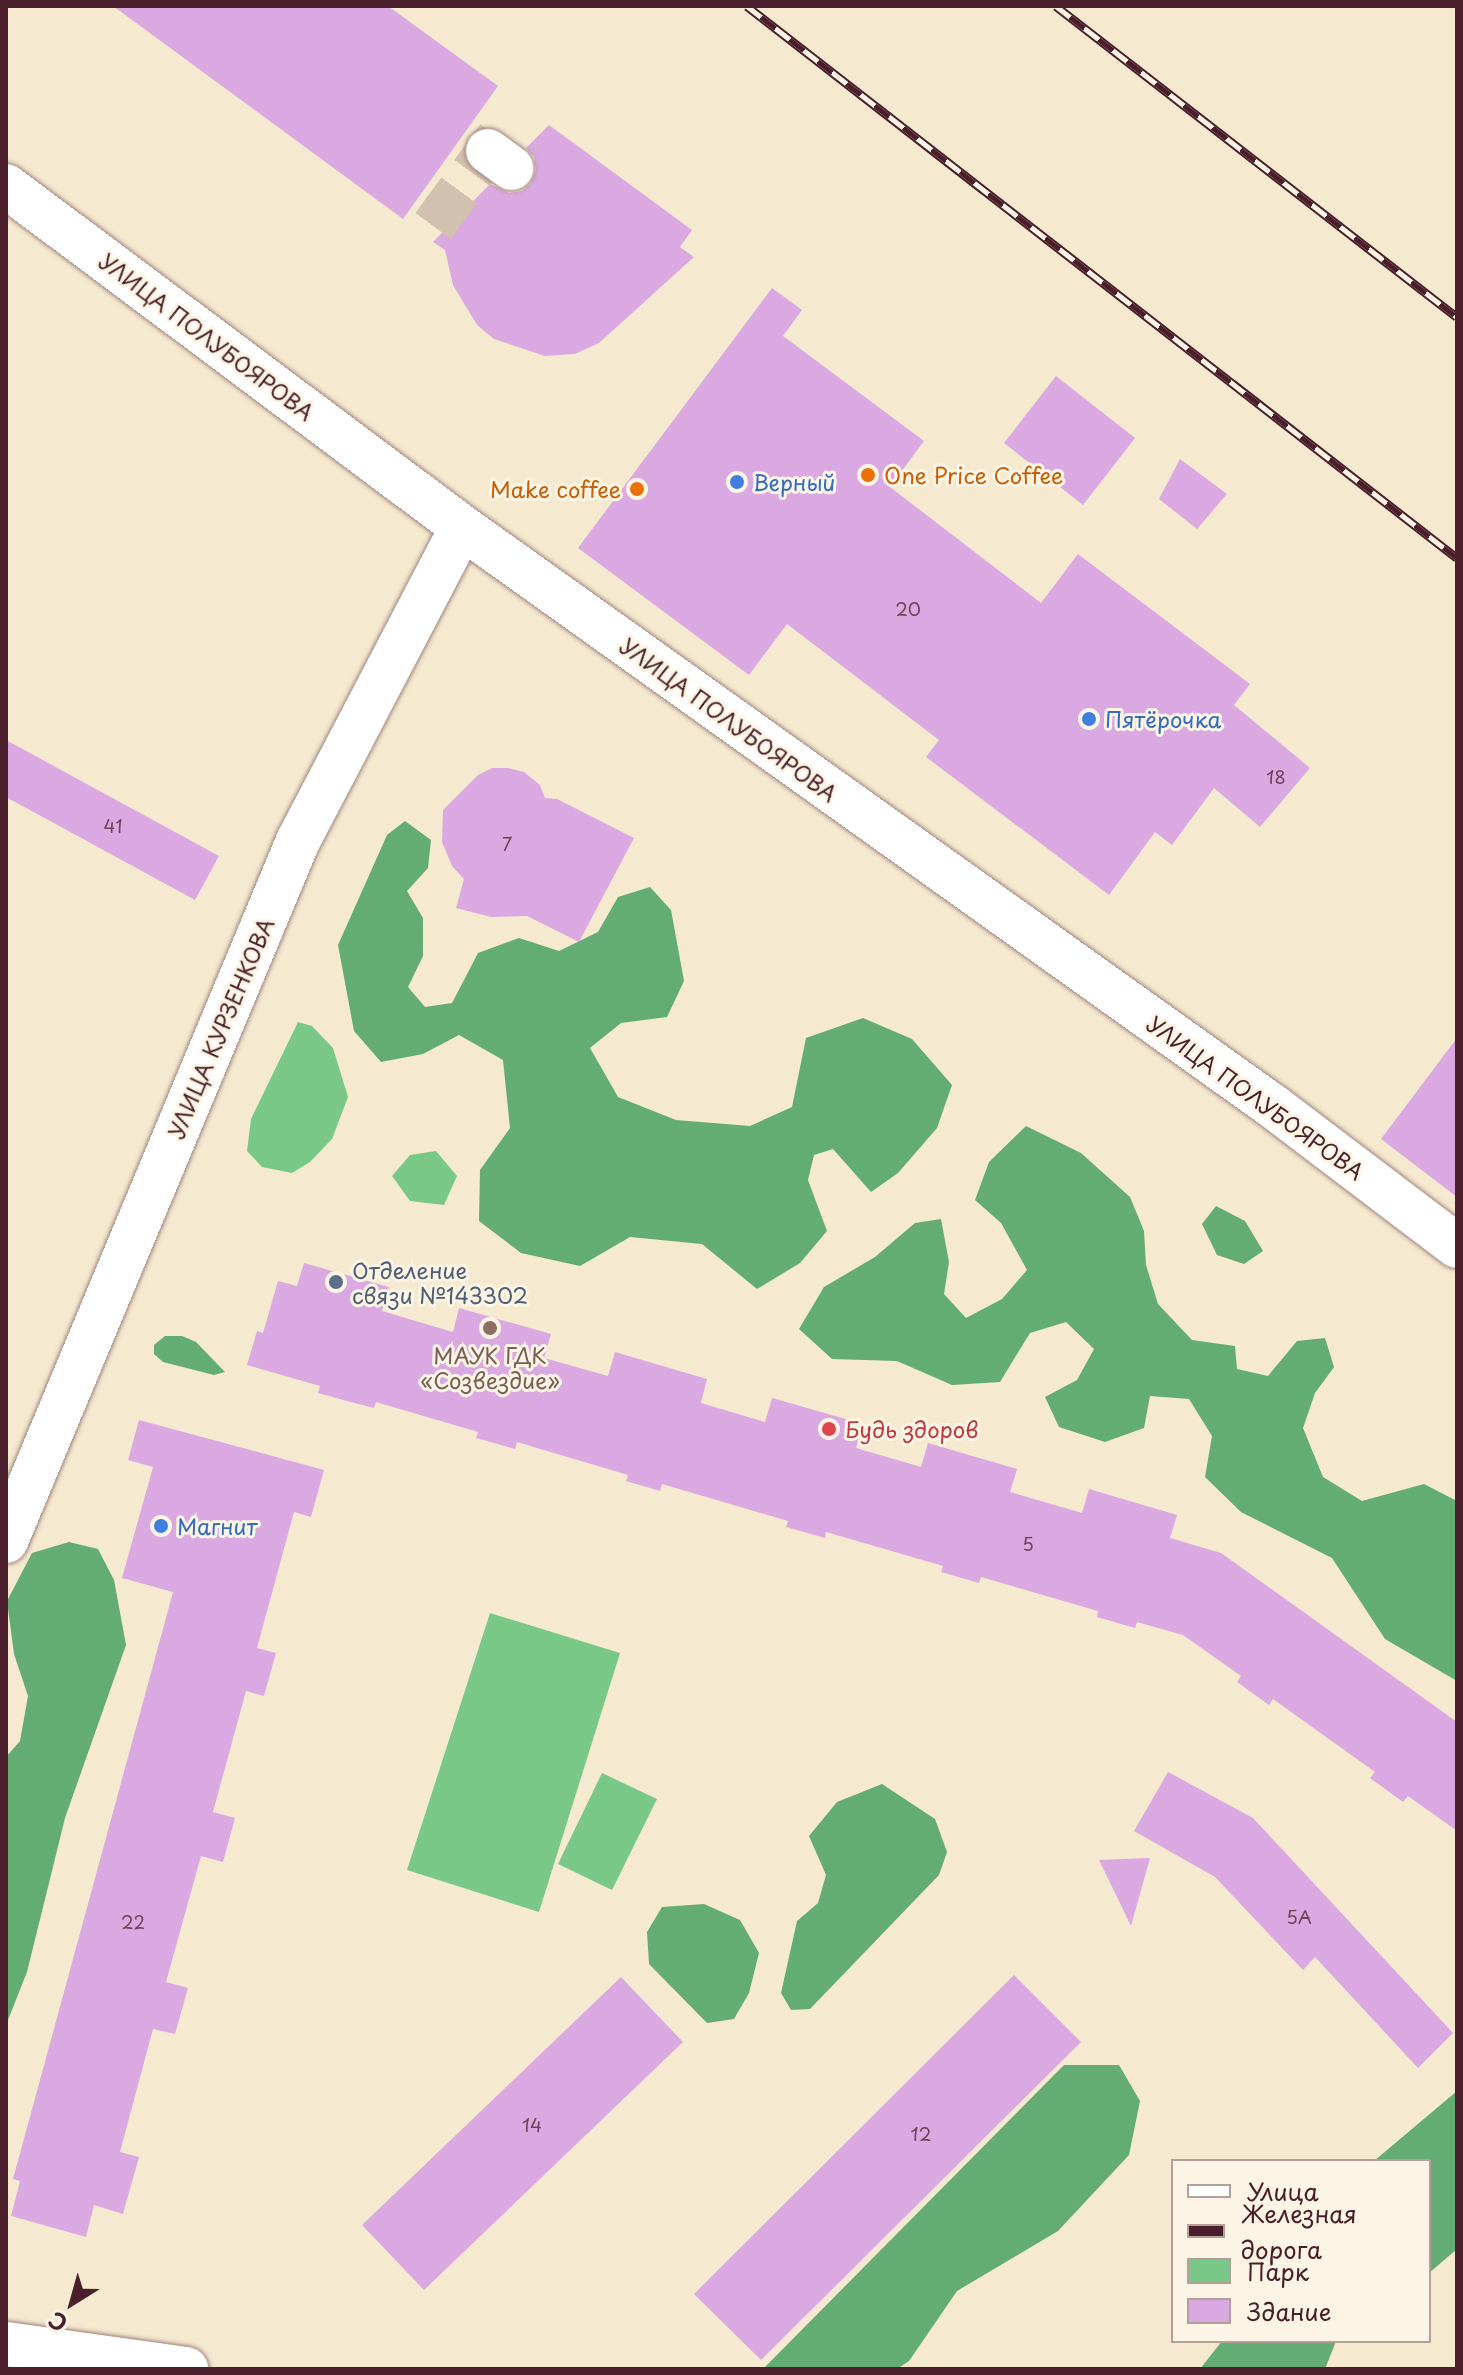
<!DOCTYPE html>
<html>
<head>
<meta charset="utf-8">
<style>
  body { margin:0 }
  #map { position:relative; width:1463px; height:2375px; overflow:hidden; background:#f5e9d0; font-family:"Playpen Sans",sans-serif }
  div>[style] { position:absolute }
  .green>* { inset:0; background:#7ac888 }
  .forest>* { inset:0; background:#63ac74 }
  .building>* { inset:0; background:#daa9e1 }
  .street-tunnel>* { height:44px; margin-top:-22px; transform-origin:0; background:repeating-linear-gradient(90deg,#d3c1af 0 44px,transparent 0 66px) }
  .roads { filter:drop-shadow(0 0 2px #a0847e) drop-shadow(0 0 2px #a0847e) }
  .street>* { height:44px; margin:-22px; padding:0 22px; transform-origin:22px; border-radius:22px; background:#fff }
  .rail>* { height:9px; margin-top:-4.5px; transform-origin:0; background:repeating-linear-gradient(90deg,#fcf5e5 0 18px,#4a1f2b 0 36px); box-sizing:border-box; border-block:2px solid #4a1f2b }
  .dots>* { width:22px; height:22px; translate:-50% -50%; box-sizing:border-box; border:4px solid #fcf5e5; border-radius:50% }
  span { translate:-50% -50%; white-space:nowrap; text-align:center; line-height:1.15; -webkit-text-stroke:6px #fcf5e5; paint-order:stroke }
  .number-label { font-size:18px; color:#6e4258 }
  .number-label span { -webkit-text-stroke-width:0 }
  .street-label { font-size:22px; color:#4a1f2b }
  .food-label { font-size:22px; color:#c56008 }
  .left { translate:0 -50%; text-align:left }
  .right { translate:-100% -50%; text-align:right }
  .shop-label { font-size:22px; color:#366cbe }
  .service-label { font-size:22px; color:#4e5e75 }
  .education-label { font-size:22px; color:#785e54 }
  .health-label { font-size:22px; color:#be3a42 }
  .frame { position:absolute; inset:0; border:8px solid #4a1f2b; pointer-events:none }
  .legend { position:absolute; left:1171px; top:2159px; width:260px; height:184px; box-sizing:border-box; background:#fcf5e5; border:2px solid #b59f9b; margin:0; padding:10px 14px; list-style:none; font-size:24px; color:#4a1f2b }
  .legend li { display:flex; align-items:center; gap:16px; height:40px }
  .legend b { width:40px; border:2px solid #b59f9b }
  .north { position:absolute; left:32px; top:2263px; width:80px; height:80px; -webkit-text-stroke:6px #fcf5e5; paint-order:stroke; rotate:217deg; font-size:22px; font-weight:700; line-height:32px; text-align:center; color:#4a1f2b }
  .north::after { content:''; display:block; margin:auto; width:28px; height:36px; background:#4a1f2b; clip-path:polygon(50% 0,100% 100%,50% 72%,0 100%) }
</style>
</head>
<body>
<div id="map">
  <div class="green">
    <div style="clip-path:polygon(298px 1022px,312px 1026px,333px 1048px,348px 1097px,332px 1139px,310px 1162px,292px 1173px,262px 1167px,247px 1151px,251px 1119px)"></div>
    <div style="clip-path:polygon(436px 1151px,457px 1176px,444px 1205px,410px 1201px,392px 1176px,410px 1155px)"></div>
    <div style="clip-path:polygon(490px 1613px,620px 1653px,539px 1912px,407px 1870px)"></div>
    <div style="clip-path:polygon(602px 1773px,657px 1799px,612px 1890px,558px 1864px)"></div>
  </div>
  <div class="forest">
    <div style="clip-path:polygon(405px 821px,431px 840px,428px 868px,407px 891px,423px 918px,423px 956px,408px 987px,425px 1007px,452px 1003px,478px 953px,519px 938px,559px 951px,598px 932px,618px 897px,650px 887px,671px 910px,684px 981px,667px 1017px,621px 1023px,590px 1048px,618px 1097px,676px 1120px,750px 1126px,792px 1107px,806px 1038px,863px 1018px,912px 1039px,952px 1085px,937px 1128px,898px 1173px,871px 1192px,833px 1149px,814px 1155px,808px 1180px,827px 1231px,800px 1263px,757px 1289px,702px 1244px,630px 1237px,580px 1266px,521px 1253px,479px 1221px,480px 1170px,510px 1128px,503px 1060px,459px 1035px,423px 1054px,381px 1062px,354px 1031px,338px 945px,387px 835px)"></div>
    <div style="clip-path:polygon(1026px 1126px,1081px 1153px,1130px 1197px,1144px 1231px,1146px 1265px,1158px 1304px,1192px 1340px,1235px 1346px,1237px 1369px,1268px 1376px,1297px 1341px,1325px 1338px,1334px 1367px,1315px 1393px,1303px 1428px,1323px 1477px,1362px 1501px,1424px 1484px,1457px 1501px,1457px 1681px,1385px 1639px,1332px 1558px,1241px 1512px,1205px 1477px,1212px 1436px,1189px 1399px,1150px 1396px,1144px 1428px,1105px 1442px,1059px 1427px,1045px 1397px,1077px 1380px,1094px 1349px,1066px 1322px,1030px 1333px,1000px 1382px,952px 1385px,897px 1361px,832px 1359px,799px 1329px,824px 1287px,875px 1257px,915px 1223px,941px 1219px,949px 1262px,944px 1294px,966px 1318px,1002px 1299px,1027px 1270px,1001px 1223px,975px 1200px,989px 1162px)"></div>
    <div style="clip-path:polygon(1216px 1206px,1245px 1221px,1263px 1251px,1244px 1264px,1217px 1255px,1202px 1224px)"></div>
    <div style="clip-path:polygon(165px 1336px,182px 1336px,196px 1342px,225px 1372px,214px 1375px,163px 1362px,154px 1354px,154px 1345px)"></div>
    <div style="clip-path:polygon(69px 1542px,98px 1549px,114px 1580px,126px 1645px,65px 1818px,27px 1972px,6px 2025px,6px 1757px,20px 1741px,28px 1696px,14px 1654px,7px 1601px,32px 1553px)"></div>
    <div style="clip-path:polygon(882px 1784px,935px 1819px,947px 1852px,939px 1875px,810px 2009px,791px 2010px,781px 1993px,797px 1921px,818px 1903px,826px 1875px,809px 1836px,837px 1802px)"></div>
    <div style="clip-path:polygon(704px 1904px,740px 1920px,759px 1953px,749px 1993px,734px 2019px,707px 2023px,649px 1964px,647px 1932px,662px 1907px)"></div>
    <div style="clip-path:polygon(1064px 2065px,1119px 2065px,1140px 2101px,1129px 2155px,1058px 2231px,957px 2291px,909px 2361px,897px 2369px,763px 2369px)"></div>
    <div style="clip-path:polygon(1457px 2091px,1457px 2249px,1429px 2273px,1429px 2161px,1374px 2161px)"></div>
    <div style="clip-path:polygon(1222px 2341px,1336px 2341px,1325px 2369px,1200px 2369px)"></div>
  </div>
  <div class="building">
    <div style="clip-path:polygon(113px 6px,388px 6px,498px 86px,403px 219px)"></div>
    <div style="clip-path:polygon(549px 125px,692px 230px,680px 247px,694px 257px,599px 343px,575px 354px,545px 356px,494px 339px,477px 325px,453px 285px,445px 250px,433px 242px,490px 184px,509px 193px,522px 191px,531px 183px,536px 170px,534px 157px,526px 148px)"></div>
    <div style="clip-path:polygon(772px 288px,802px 310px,783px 336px,924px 441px,890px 487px,1041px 603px,1078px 554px,1250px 684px,1234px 705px,1310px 768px,1260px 827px,1214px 788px,1172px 845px,1155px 832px,1109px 895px,926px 757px,939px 740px,787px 624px,749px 675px,578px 548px)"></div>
    <div style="clip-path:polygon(1056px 376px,1135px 438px,1083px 505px,1004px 443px)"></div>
    <div style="clip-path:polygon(1180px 459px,1227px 494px,1197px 529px,1159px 499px)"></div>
    <div style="clip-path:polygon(6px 740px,219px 856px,195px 900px,6px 797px)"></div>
    <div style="clip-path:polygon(492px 768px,508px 768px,524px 772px,540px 785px,545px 798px,557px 799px,634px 838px,579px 942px,527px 916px,491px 917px,456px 908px,464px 879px,452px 866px,442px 842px,443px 810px,478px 775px)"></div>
    <div style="clip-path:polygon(1457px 1038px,1457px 1197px,1381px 1139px)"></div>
    <div style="clip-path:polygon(304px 1263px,389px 1287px,382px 1311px,453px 1332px,459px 1308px,551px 1334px,544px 1358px,608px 1376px,615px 1352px,707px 1379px,701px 1403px,765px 1422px,772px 1398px,863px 1424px,856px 1448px,921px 1467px,928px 1443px,1017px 1469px,1010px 1492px,1082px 1513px,1089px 1489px,1177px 1515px,1170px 1538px,1221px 1553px,1457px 1722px,1457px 1831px,1408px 1796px,1403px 1802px,1370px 1778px,1375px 1772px,1273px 1699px,1269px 1705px,1237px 1682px,1241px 1676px,1183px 1635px,1137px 1622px,1135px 1628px,1097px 1617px,1098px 1611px,981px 1577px,979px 1583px,941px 1572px,943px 1566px,826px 1532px,825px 1538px,786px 1527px,788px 1521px,662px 1484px,660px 1491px,626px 1481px,628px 1475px,517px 1442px,515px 1449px,476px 1438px,478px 1432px,376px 1402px,374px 1408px,347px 1401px,318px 1393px,320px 1386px,247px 1365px,257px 1331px,263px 1333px,278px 1281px,297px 1286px)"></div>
    <div style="clip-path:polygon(139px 1420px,324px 1470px,311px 1517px,294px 1512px,257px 1648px,276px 1653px,264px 1696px,246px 1691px,213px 1812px,235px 1818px,223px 1862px,201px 1856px,166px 1982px,188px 1988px,175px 2034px,153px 2029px,120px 2152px,139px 2157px,123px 2214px,94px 2205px,86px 2237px,11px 2216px,20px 2181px,13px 2179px,173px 1592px,122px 1578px,153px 1467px,128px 1460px)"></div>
    <div style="clip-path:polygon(1168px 1772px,1253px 1818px,1453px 2033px,1418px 2068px,1315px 1957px,1303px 1970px,1215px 1877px,1134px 1831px)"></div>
    <div style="clip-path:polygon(1150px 1858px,1131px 1926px,1099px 1860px)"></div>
    <div style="clip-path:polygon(1014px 1975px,1081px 2042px,761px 2360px,694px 2294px)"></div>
    <div style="clip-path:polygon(621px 1977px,683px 2042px,424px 2290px,362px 2225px)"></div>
  </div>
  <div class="street-tunnel">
    <div style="left:433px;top:226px;width:130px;rotate:-53.7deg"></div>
  </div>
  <div class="roads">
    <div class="street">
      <div style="left:488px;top:151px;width:29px;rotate:36deg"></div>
      <div style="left:6px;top:186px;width:569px;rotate:36.79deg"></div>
      <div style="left:462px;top:527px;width:998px;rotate:35.54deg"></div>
      <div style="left:1274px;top:1107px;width:230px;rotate:37.2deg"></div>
      <div style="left:6px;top:1541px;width:758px;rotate:-67.36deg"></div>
      <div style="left:298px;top:841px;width:354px;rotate:-62.4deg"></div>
      <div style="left:6px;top:2344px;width:182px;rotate:7.9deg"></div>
    </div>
  </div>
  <div class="rail">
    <div style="left:747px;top:6px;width:899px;rotate:37.86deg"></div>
    <div style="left:1056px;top:6px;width:507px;rotate:37.8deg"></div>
  </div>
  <div class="dots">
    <div style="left:868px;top:475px;background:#e8710a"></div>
    <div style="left:737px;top:482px;background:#3f7fe0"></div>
    <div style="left:637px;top:489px;background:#e8710a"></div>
    <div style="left:1089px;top:719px;background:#3f7fe0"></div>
    <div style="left:336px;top:1282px;background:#5c6f8a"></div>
    <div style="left:490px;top:1328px;background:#8d6e63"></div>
    <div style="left:829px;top:1429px;background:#e0444e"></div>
    <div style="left:161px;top:1526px;background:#3f7fe0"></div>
  </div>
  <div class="number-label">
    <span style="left:908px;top:609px">20</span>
    <span style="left:1276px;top:777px">18</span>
    <span style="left:113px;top:826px">41</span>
    <span style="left:507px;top:844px">7</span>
    <span style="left:1028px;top:1544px">5</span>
    <span style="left:1299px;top:1917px">5А</span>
    <span style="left:133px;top:1922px">22</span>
    <span style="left:532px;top:2125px">14</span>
    <span style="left:921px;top:2134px">12</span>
  </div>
  <div class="street-label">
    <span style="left:207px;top:336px;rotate:37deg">УЛИЦА ПОЛУБОЯРОВА</span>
    <span style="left:729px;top:719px;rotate:36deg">УЛИЦА ПОЛУБОЯРОВА</span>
    <span style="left:220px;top:1028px;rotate:-67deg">УЛИЦА КУРЗЕНКОВА</span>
    <span style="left:1256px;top:1097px;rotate:36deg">УЛИЦА ПОЛУБОЯРОВА</span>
  </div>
  <div class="food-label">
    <span class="left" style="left:884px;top:475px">One Price Coffee</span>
    <span class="right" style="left:621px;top:489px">Make coffee</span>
  </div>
  <div class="shop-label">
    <span class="left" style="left:753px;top:482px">Верный</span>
    <span class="left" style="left:1105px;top:719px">Пятёрочка</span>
    <span class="left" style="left:177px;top:1526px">Магнит</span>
  </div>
  <div class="service-label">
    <span class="left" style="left:352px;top:1282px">Отделение<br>связи №143302</span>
  </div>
  <div class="education-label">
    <span style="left:490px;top:1367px">МАУК ГДК<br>«Созвездие»</span>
  </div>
  <div class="health-label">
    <span class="left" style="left:845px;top:1429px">Будь здоров</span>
  </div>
  <div class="frame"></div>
  <ul class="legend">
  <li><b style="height:10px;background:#fff"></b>Улица</li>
  <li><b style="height:10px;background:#4a1f2b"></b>Железная дорога</li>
  <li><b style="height:22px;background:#7ac888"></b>Парк</li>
  <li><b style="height:22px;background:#daa9e1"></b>Здание</li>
  </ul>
  <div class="north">С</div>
</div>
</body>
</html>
